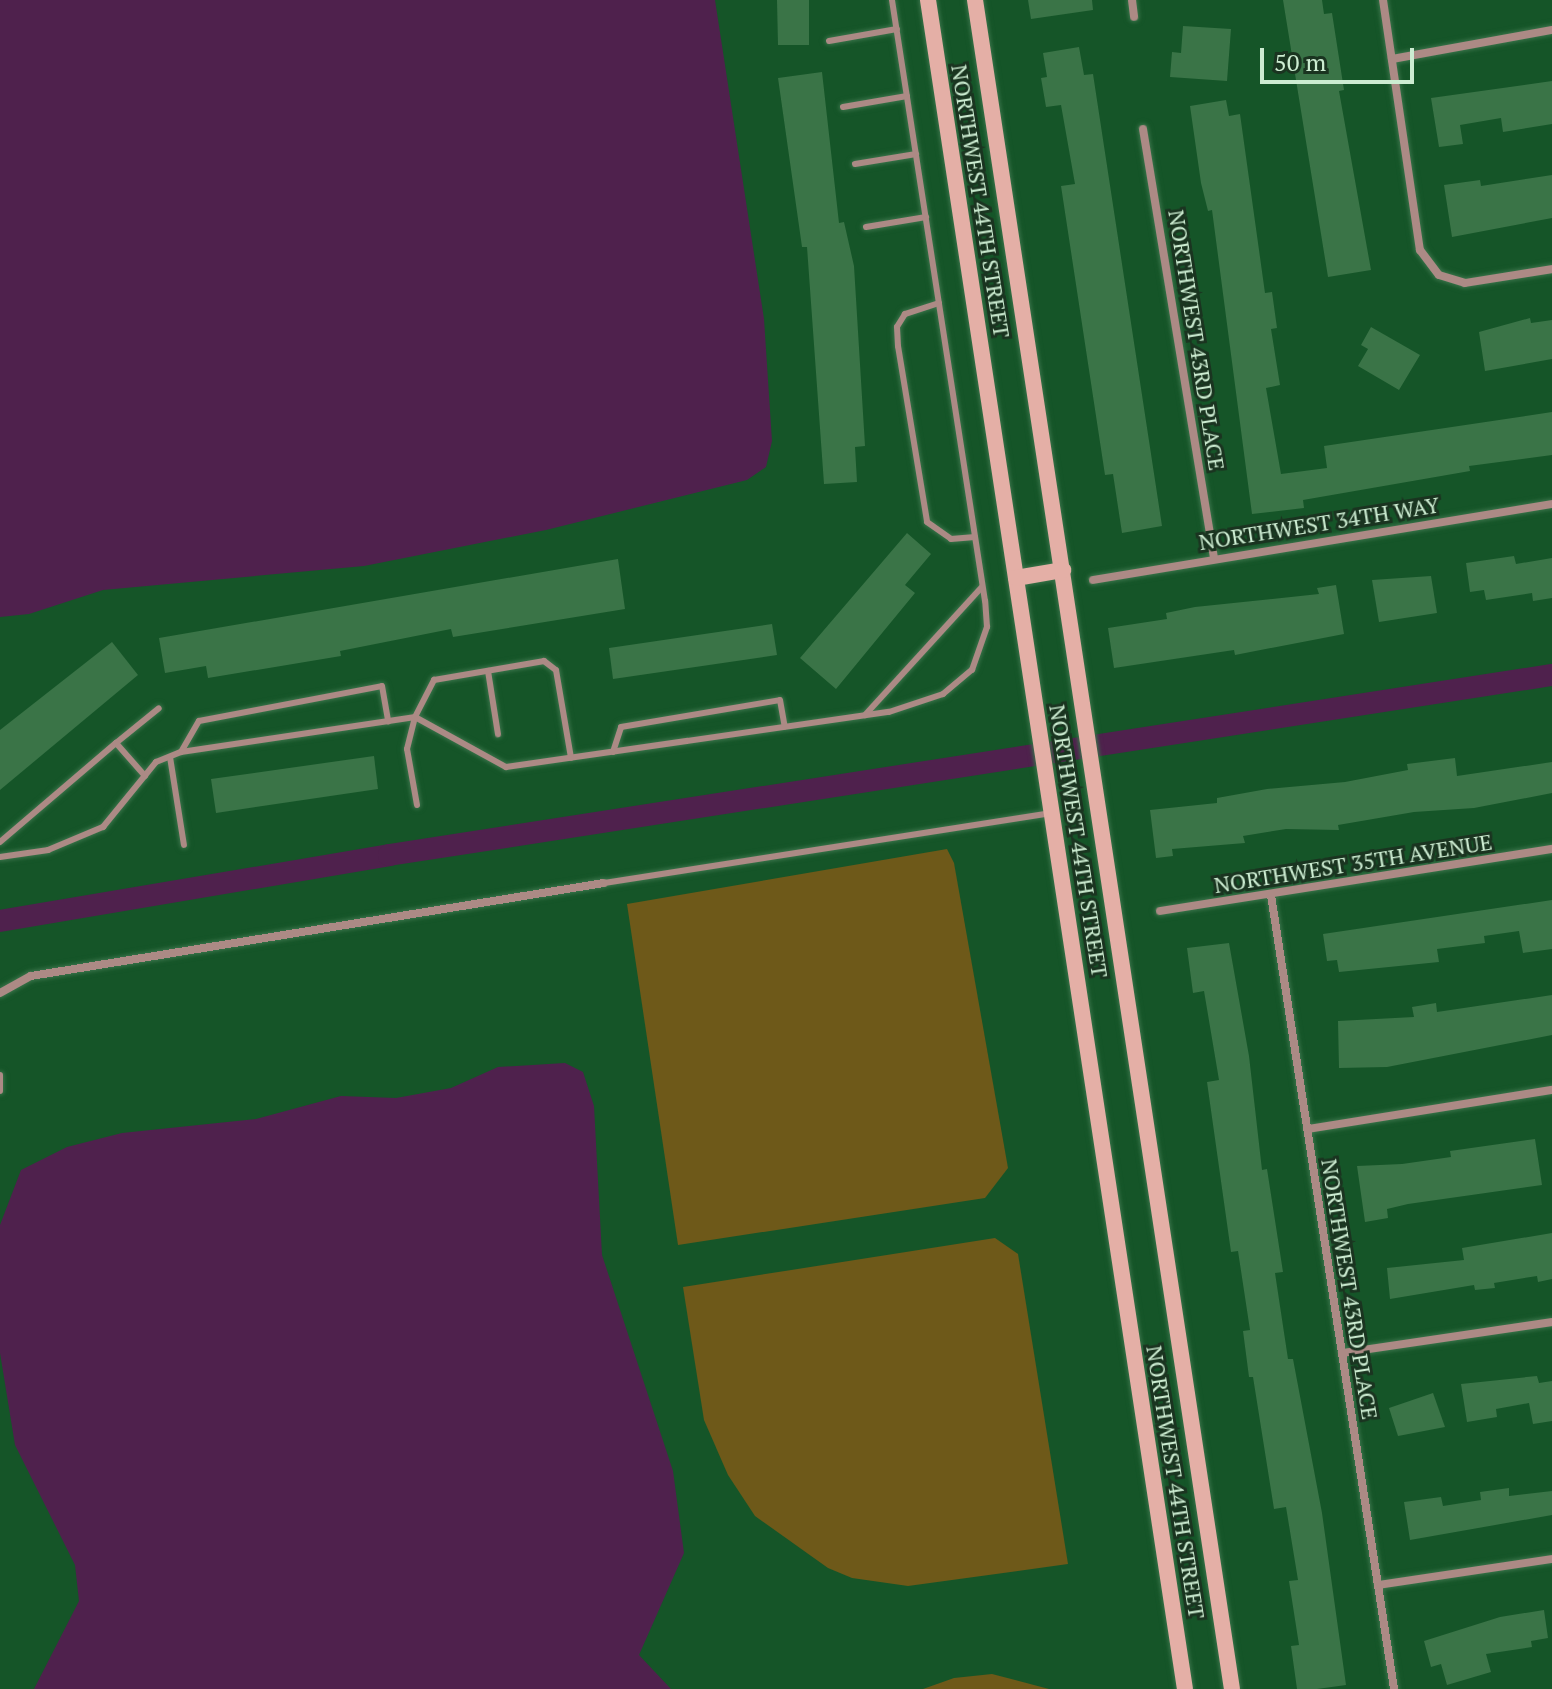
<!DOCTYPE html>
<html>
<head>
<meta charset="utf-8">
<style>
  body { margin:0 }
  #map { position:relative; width:1552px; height:1689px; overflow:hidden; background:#155528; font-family:"PT Serif",serif }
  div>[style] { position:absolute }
  .green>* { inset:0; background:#6e5919 }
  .water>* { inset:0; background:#4f214d }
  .canal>* { height:22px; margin:-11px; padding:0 11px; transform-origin:11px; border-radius:11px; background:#4f214d }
  .building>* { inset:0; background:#3a7447 }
  .roads { filter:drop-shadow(0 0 2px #3a734a) drop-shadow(0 0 2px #3a734a) }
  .lane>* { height:6px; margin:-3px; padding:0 3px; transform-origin:3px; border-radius:3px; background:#ac8a85 }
  .street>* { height:8px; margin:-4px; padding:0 4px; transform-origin:4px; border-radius:4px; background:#ac8a85 }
  .secondary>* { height:16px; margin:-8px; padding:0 8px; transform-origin:8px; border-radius:8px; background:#e4afa6 }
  span { translate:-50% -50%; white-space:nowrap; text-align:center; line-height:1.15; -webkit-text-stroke:6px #1a3420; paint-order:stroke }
  .street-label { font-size:22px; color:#ccecd1 }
  .scale { position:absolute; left:1260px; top:48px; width:154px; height:36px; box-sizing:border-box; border:4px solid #ccecd1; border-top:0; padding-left:10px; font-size:24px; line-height:28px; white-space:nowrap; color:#ccecd1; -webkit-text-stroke:6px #1a3420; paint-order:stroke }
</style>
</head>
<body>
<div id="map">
  <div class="green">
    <div style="clip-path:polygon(947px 849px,954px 863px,1008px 1168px,985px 1198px,678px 1245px,627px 904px)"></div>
    <div style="clip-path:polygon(995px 1238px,1018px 1254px,1068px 1564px,908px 1586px,852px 1578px,828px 1568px,755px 1516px,728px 1475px,704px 1420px,683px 1287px)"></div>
    <div style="clip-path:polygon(992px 1674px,1049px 1689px,923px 1689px,954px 1678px)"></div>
  </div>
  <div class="water">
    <div style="clip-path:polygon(0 0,715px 0,764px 319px,772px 441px,766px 467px,747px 480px,546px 530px,364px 566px,103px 590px,29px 614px,0 617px)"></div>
    <div style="clip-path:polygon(565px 1063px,583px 1072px,594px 1106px,602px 1255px,673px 1471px,684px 1553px,639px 1655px,671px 1689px,34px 1689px,79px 1601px,75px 1565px,15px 1445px,0 1353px,0 1225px,21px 1170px,67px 1147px,122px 1133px,256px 1119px,341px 1096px,396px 1098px,451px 1088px,498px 1067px)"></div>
  </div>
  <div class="canal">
    <div style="left:0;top:921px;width:395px;rotate:-9.6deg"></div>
    <div style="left:389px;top:855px;width:1177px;rotate:-8.8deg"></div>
  </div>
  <div class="building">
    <div style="clip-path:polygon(777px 0,809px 0,809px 45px,778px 45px)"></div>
    <div style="clip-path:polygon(1028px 0,1092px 0,1093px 10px,1031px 19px)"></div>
    <div style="clip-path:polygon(1283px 0,1322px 0,1324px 14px,1332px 13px,1344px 90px,1339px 91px,1371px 270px,1328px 277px)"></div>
    <div style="clip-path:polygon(1183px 26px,1231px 29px,1227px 81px,1170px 77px,1172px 52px,1181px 53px)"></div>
    <div style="clip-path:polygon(1079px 47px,1084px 75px,1093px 74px,1162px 526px,1122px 533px,1113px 474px,1105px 475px,1061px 186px,1075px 184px,1061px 105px,1046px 107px,1041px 78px,1047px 77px,1043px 53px)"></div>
    <div style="clip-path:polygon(822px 72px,839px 223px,844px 222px,854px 266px,865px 446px,855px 447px,857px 482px,824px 484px,807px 247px,802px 247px,778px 78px)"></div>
    <div style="clip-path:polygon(1552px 81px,1552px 124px,1503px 132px,1501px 118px,1460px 125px,1463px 144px,1439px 147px,1431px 98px)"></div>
    <div style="clip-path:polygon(1226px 100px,1229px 116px,1240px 114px,1265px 293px,1272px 292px,1277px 328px,1271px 329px,1280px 385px,1266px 388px,1281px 474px,1327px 468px,1324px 446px,1552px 412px,1552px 455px,1469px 466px,1470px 471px,1303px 500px,1304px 508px,1252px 514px,1212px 210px,1208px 211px,1201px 183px,1190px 106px)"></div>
    <div style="clip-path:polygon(1552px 175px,1552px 218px,1452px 237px,1444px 185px,1480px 180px,1481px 186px)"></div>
    <div style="clip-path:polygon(1530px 318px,1531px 323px,1552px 320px,1552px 359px,1485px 371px,1479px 332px)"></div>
    <div style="clip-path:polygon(1371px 327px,1420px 355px,1399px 390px,1358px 366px,1368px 349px,1361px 345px)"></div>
    <div style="clip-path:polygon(907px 533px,931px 554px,905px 585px,915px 593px,836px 689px,800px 658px)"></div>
    <div style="clip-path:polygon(1514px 556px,1516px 564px,1552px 558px,1552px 598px,1533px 601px,1532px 593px,1486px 600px,1484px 590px,1470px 592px,1466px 563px)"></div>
    <div style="clip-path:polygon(618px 559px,625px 609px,453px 637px,451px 629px,340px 651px,341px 656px,208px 678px,206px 666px,165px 673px,159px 638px)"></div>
    <div style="clip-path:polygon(1431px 576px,1437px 613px,1379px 622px,1372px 580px)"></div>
    <div style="clip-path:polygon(1336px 585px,1344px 634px,1235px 655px,1234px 650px,1114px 668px,1108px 628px,1167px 619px,1166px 613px,1195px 607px,1319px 594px,1317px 588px)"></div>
    <div style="clip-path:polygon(772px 624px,777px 655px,613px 679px,609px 648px)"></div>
    <div style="clip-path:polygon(112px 642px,138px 675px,0 790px,0 730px)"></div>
    <div style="clip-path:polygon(374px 756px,378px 789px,216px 813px,211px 779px)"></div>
    <div style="clip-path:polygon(1455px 758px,1457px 776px,1552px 762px,1552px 793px,1474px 808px,1414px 812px,1338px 825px,1339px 830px,1286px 829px,1243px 836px,1245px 843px,1172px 849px,1173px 856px,1156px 858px,1150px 810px,1217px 803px,1217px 798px,1267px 789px,1345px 782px,1408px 770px,1407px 764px)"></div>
    <div style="clip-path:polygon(1552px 900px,1552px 949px,1523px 953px,1519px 931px,1484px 936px,1485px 943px,1437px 949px,1439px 962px,1339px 972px,1337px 960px,1327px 961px,1323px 934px)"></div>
    <div style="clip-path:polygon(1229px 943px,1249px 1056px,1262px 1170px,1267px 1169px,1274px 1214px,1283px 1272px,1275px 1273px,1288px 1359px,1293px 1359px,1322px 1513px,1346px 1685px,1317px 1689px,1297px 1689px,1291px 1646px,1299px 1645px,1289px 1581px,1298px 1580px,1286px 1507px,1274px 1509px,1253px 1377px,1249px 1377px,1243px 1331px,1250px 1330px,1238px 1251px,1231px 1252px,1207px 1082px,1219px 1080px,1204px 991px,1193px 993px,1187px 948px)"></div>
    <div style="clip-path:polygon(1552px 995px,1552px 1035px,1387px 1067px,1339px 1068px,1338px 1021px,1414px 1017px,1412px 1007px,1436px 1003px,1437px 1012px)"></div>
    <div style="clip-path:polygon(1535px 1139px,1542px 1185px,1408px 1204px,1387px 1209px,1388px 1218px,1365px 1222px,1357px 1166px,1402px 1164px,1451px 1157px,1450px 1151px)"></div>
    <div style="clip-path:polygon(1552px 1233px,1552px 1279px,1538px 1282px,1537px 1276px,1494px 1283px,1495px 1288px,1475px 1290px,1474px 1285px,1390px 1299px,1387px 1268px,1464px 1260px,1462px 1248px)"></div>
    <div style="clip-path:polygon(1537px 1376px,1539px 1383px,1552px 1381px,1552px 1421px,1533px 1424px,1529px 1403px,1496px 1409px,1497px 1417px,1467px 1422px,1461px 1384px)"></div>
    <div style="clip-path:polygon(1433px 1393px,1445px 1427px,1398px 1436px,1389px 1408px)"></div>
    <div style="clip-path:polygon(1509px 1488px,1509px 1496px,1552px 1491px,1552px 1515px,1410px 1540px,1404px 1502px,1441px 1497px,1443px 1506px,1481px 1500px,1480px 1492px)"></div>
    <div style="clip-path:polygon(1544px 1610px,1548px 1638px,1531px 1641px,1532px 1647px,1486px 1654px,1491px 1672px,1447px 1685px,1441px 1664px,1431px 1667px,1424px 1641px,1500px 1617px)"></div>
  </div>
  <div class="roads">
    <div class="lane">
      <div style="left:829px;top:41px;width:69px;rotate:-10deg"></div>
      <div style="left:843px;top:107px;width:65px;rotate:-9.8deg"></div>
      <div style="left:855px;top:164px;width:62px;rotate:-9.3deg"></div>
      <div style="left:866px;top:227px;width:61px;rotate:-9.5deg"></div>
      <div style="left:939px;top:303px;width:36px;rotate:162deg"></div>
      <div style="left:905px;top:314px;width:15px;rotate:122deg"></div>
      <div style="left:897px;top:327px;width:19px;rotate:87deg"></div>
      <div style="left:898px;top:346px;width:178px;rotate:80.6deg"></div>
      <div style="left:927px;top:522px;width:29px;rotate:35deg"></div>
      <div style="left:951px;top:539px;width:24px;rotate:-5deg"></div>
      <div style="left:488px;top:671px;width:64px;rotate:81deg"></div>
      <div style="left:865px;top:715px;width:173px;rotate:-47.6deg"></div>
      <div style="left:116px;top:743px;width:55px;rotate:-39.1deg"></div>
      <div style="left:181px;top:752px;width:36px;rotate:-60deg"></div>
      <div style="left:199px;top:721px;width:186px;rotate:-10.8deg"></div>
      <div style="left:382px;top:686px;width:36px;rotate:80deg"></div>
      <div style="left:613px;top:752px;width:26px;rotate:-72deg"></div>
      <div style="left:621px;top:727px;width:161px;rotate:-9.6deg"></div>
      <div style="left:780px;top:700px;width:27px;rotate:80deg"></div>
      <div style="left:170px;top:757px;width:89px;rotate:81deg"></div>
      <div style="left:417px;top:805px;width:57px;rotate:-100.1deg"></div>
      <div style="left:407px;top:749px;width:33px;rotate:-76deg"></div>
      <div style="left:415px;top:717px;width:42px;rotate:-62.8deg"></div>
      <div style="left:434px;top:680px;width:112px;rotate:-9.8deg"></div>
      <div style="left:544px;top:661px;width:15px;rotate:37deg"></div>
      <div style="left:556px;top:670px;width:89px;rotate:80.3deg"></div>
      <div style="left:0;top:842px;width:153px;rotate:-40.5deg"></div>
      <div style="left:116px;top:743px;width:44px;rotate:48.7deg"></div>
      <div style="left:0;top:857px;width:49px;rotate:-8.3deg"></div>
      <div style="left:48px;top:850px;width:60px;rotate:-22.7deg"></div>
      <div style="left:103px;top:827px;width:84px;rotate:-50.8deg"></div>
      <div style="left:156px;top:762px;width:27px;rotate:-22deg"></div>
      <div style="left:181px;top:752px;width:237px;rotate:-8.5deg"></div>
      <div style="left:415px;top:717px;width:104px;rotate:28.8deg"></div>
      <div style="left:506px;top:767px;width:387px;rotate:-8.2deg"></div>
      <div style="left:889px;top:712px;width:57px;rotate:-18.4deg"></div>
      <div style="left:943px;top:694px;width:38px;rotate:-40deg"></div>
      <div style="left:972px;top:670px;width:46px;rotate:-70.8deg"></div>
      <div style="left:987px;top:627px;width:26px;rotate:-94deg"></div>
      <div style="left:985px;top:601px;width:608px;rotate:-98.8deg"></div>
      <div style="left:604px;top:883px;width:450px;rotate:-8.9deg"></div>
      <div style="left:0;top:1075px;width:16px;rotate:90deg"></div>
    </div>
    <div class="street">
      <div style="left:1132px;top:0;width:17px;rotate:83deg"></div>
      <div style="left:1383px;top:0;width:253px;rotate:81.6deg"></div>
      <div style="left:1420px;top:250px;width:31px;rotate:53deg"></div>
      <div style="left:1439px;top:275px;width:27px;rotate:17deg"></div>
      <div style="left:1465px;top:283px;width:88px;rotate:-9.1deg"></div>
      <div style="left:1392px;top:59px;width:163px;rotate:-10.3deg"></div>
      <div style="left:1143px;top:129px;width:434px;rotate:80.6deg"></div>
      <div style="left:1093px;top:580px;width:465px;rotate:-9.4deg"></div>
      <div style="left:1271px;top:895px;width:803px;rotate:81.19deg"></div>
      <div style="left:1160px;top:911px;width:397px;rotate:-9deg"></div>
      <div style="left:0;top:993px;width:35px;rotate:-29deg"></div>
      <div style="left:31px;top:976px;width:580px;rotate:-9.22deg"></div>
      <div style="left:1308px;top:1129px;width:247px;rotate:-9.1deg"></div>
      <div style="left:1342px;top:1353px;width:212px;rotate:-8.4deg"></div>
      <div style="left:1378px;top:1585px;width:176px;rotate:-8.5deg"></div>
    </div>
    <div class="secondary">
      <div style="left:928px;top:0;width:1708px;rotate:81.35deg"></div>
      <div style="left:975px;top:0;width:1708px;rotate:81.35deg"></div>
      <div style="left:1016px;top:578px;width:48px;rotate:-9.7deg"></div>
    </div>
  </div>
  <div class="street-label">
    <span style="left:981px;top:201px;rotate:81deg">NORTHWEST 44TH STREET</span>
    <span style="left:1197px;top:340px;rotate:81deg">NORTHWEST 43RD PLACE</span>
    <span style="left:1319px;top:523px;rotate:-9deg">NORTHWEST 34TH WAY</span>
    <span style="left:1079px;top:841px;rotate:81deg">NORTHWEST 44TH STREET</span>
    <span style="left:1353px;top:863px;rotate:-9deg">NORTHWEST 35TH AVENUE</span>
    <span style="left:1350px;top:1289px;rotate:81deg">NORTHWEST 43RD PLACE</span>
    <span style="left:1176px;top:1482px;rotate:81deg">NORTHWEST 44TH STREET</span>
  </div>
  <div class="scale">50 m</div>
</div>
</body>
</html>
